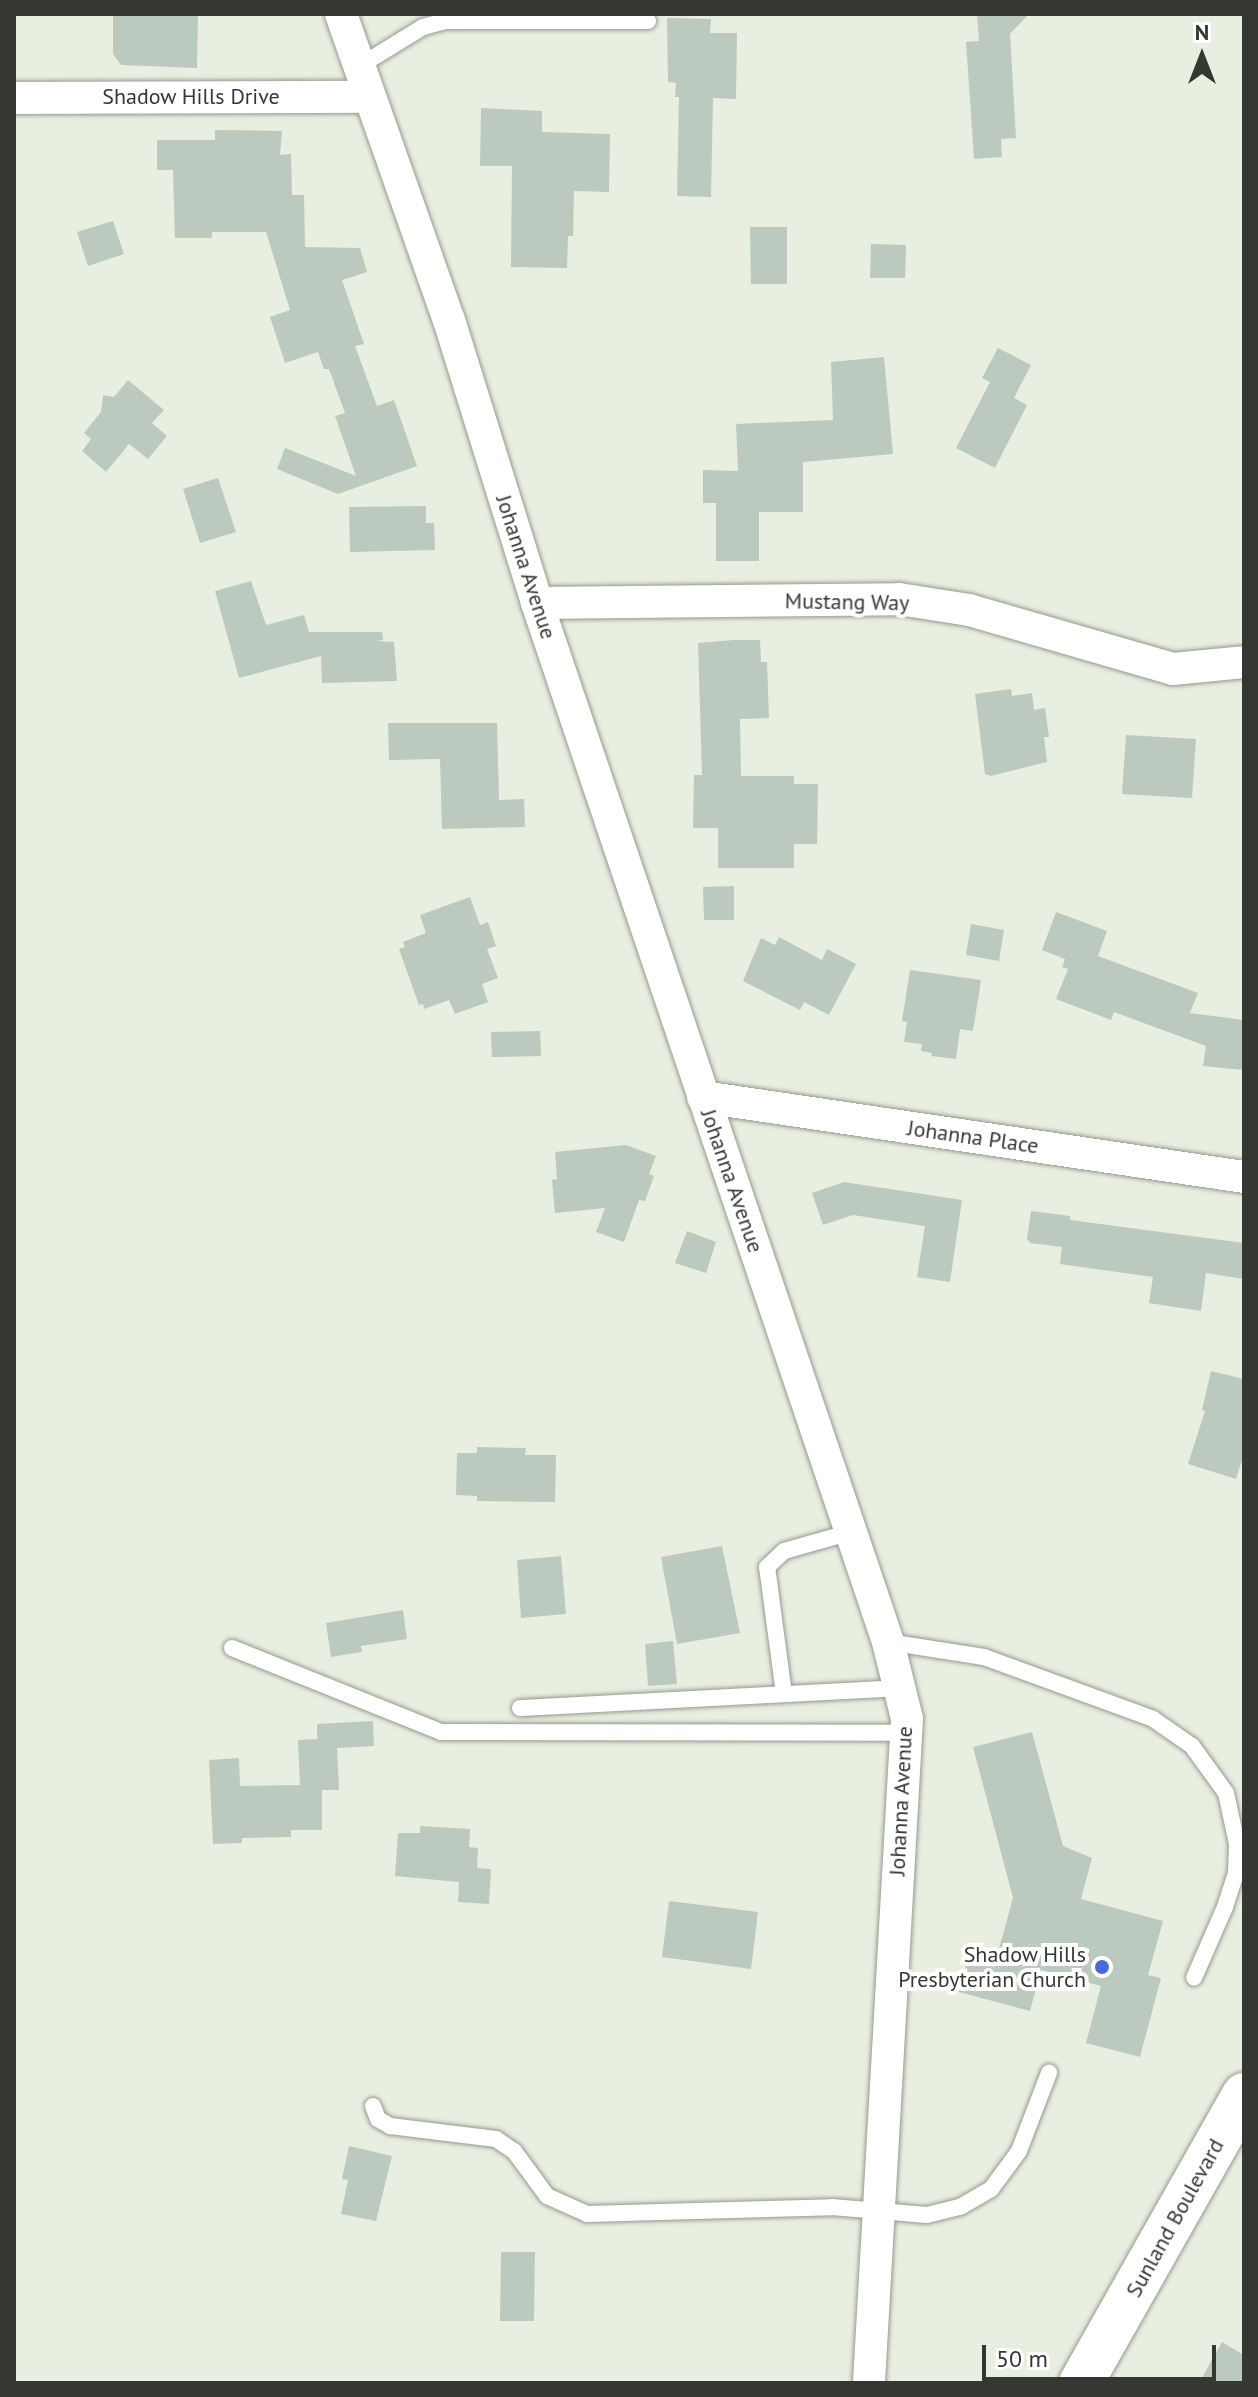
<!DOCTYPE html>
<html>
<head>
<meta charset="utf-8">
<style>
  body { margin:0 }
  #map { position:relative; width:1258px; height:2397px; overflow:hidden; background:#e8efe1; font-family:"PT Sans",sans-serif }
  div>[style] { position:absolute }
  .building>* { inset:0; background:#bbc9bf }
  .roads { filter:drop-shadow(0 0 2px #949a8d) drop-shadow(0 0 2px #949a8d) }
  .service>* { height:16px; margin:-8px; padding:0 8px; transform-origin:8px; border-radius:8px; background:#fff }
  .minor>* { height:32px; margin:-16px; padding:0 16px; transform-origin:16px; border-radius:16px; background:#fff }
  .primary>* { height:44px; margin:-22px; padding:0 22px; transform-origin:22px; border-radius:22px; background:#fff }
  .dots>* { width:22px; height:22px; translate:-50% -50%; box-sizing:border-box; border:4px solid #fff; border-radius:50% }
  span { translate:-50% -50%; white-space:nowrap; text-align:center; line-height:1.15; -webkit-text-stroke:8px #fff; paint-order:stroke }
  .street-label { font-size:22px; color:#353732 }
  .poi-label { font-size:22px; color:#353732 }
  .right { translate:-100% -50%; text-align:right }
  .frame { position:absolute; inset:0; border:16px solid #353732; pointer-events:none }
  .north { position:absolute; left:1162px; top:16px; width:80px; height:80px; -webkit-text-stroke:6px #fff; paint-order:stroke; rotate:0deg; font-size:22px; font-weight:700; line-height:32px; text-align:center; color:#353732 }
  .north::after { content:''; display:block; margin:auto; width:28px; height:36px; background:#353732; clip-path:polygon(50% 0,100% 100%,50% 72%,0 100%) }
  .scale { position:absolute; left:982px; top:2345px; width:234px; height:36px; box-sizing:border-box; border:4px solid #353732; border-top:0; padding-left:10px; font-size:24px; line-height:28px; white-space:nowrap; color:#353732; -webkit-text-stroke:6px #fff; paint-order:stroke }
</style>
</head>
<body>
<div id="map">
  <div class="building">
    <div style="clip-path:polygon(113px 14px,198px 14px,197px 68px,121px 65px,113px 54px)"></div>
    <div style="clip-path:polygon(977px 14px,1029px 14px,1010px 34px,1016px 138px,1001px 139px,1002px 157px,974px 159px,966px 42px,979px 41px)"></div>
    <div style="clip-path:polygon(667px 18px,711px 19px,710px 33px,737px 33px,736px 99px,713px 98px,711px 197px,677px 196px,679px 97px,675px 97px,676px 83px,668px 82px)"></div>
    <div style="clip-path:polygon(481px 108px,542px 111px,542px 132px,610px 134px,609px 192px,574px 191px,573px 236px,568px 236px,567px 268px,511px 267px,512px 166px,480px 166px)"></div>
    <div style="clip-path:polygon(215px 130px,282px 131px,280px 155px,291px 154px,292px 195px,304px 195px,305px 247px,360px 248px,367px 272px,342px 280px,364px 344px,355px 346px,377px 406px,394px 400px,417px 466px,338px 494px,277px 469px,285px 448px,356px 476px,335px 416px,345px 413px,329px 369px,324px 369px,318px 352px,285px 363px,270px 317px,290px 310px,266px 232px,212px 232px,212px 238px,175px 238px,173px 170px,157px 170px,157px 140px,215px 140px)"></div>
    <div style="clip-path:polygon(113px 221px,124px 254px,88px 266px,77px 232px)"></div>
    <div style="clip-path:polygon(750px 227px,787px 227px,787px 284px,751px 284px)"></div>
    <div style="clip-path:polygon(871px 244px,906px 245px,905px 278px,870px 278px)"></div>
    <div style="clip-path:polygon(998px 348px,1031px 365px,1014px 398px,1027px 405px,995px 468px,956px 448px,990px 382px,982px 378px)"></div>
    <div style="clip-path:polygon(884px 357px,893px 454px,803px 462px,803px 512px,759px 512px,759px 561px,716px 561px,716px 503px,703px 503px,703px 470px,738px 471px,736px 424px,833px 420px,831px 362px)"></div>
    <div style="clip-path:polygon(128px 380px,164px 410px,152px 423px,167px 436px,148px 459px,129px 444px,106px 472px,82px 451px,91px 439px,84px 433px,101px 412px,103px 395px,114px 397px)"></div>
    <div style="clip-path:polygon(218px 478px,236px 532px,200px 543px,183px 489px)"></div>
    <div style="clip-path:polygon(426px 506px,426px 523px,434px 523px,435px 550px,350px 552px,349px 507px)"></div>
    <div style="clip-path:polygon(251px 581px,266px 625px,304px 615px,309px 632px,382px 632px,383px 640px,376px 641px,394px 642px,397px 681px,322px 683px,321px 656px,239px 678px,215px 591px)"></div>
    <div style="clip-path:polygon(734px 640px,760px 640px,761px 662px,767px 662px,769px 718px,740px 719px,741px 776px,794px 776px,794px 784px,818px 784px,817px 844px,794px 844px,794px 868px,718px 868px,718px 828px,693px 828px,694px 775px,702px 775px,698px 643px)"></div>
    <div style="clip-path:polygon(1011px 689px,1012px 696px,1032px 693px,1034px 710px,1045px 708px,1049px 737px,1044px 737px,1047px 762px,991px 776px,985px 774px,975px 694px)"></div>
    <div style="clip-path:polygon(388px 723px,497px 723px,499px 800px,524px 799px,525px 827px,442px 829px,440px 759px,389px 760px)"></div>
    <div style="clip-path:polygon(1126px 735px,1196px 739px,1192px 798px,1122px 794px)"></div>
    <div style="clip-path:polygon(734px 886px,734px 920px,704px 920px,703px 887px)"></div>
    <div style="clip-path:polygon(470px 897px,480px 925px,488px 922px,496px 946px,487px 949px,498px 978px,482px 984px,488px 1002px,455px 1014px,449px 1000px,424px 1009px,423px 1004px,419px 1005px,399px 949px,405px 947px,403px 942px,426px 933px,420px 915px)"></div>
    <div style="clip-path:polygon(1056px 912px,1107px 931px,1098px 956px,1198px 993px,1190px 1013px,1244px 1020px,1244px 1070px,1203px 1066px,1206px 1046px,1114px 1012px,1111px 1020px,1056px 999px,1068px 969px,1062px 967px,1065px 959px,1042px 950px)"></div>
    <div style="clip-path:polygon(971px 924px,1004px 930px,999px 961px,966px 955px)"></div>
    <div style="clip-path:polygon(779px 937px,822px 960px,827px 949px,856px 964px,829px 1015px,804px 1002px,800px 1010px,743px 981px,761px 938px,775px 945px)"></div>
    <div style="clip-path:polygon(910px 970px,981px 980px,973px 1031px,960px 1029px,956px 1059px,931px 1056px,932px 1053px,921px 1051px,922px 1044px,904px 1042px,907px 1022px,902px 1021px)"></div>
    <div style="clip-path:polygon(540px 1031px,541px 1056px,492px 1057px,491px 1032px)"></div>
    <div style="clip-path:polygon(626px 1145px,656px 1156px,649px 1174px,654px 1176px,645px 1201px,639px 1200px,624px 1242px,596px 1232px,605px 1208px,555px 1213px,552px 1180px,557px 1179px,555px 1152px)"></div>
    <div style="clip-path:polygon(844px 1182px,962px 1200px,950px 1282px,917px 1277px,925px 1226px,853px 1215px,823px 1225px,812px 1193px)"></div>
    <div style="clip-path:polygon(1031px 1211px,1070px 1216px,1070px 1220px,1244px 1243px,1244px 1279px,1206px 1273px,1201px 1311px,1149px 1303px,1153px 1277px,1060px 1264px,1062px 1247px,1030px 1243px,1027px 1239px)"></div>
    <div style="clip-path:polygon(687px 1231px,716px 1242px,706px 1273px,675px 1263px)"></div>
    <div style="clip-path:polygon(1211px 1371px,1244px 1379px,1244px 1454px,1236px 1479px,1188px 1464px,1205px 1411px,1202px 1410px)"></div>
    <div style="clip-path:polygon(477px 1447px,526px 1448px,525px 1455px,556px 1455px,555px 1502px,477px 1501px,477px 1496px,456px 1495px,457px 1453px,477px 1453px)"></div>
    <div style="clip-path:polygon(722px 1546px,740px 1633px,677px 1644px,661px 1557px)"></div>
    <div style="clip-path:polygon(561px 1556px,566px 1614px,521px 1618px,517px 1560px)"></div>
    <div style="clip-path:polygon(403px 1610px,407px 1639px,361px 1646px,362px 1652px,331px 1657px,326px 1623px)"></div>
    <div style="clip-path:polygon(673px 1641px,677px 1684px,648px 1686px,645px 1644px)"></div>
    <div style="clip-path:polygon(373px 1721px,374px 1746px,337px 1748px,339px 1790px,322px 1790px,322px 1830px,291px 1830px,291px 1837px,242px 1838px,242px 1843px,213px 1844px,209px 1760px,239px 1758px,240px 1786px,300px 1785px,298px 1740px,317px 1739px,317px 1724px)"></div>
    <div style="clip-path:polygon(1032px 1732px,1063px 1846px,1092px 1858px,1081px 1899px,1163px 1921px,1148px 1975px,1161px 1978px,1140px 2057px,1086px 2043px,1101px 1986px,1041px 1970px,1030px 2011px,959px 1992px,967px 1960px,994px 1967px,1013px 1898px,973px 1747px)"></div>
    <div style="clip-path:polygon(420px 1826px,470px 1829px,469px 1847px,478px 1848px,477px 1868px,491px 1869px,489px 1904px,458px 1902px,459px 1882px,395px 1876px,398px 1833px,420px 1833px)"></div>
    <div style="clip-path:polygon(669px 1901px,758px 1912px,751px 1969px,662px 1957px)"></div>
    <div style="clip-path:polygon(349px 2146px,392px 2156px,376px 2221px,341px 2214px,348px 2180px,342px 2179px)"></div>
    <div style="clip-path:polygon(501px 2252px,535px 2252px,534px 2321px,500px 2321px)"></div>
    <div style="clip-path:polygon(1222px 2342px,1244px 2355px,1244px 2383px,1199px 2383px)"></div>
  </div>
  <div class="roads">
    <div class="service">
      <div style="left:358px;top:67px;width:76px;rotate:-31.6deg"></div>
      <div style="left:423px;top:27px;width:23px;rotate:-15deg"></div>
      <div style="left:445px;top:21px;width:203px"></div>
      <div style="left:888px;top:1642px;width:97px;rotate:8.9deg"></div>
      <div style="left:984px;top:1657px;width:180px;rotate:20.1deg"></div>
      <div style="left:1153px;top:1719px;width:47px;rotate:34.7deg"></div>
      <div style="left:1192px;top:1746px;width:58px;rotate:54.1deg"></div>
      <div style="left:1226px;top:1793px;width:52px;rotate:77.8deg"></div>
      <div style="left:1237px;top:1844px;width:29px;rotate:92deg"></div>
      <div style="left:1236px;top:1873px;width:36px;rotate:108deg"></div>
      <div style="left:1225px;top:1907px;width:77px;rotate:113.6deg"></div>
      <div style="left:232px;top:1648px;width:225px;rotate:21.9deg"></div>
      <div style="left:441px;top:1732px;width:465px;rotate:0.1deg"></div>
      <div style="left:784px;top:1694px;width:128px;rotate:-97.6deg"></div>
      <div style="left:767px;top:1567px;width:23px;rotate:-43deg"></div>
      <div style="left:784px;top:1551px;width:70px;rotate:-15.8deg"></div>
      <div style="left:520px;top:1708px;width:379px;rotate:-3deg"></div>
      <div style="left:373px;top:2106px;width:14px;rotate:69deg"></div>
      <div style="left:378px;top:2119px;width:14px;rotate:30deg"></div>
      <div style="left:390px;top:2126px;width:107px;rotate:7deg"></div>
      <div style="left:496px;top:2139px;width:22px;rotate:34deg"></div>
      <div style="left:514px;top:2151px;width:56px;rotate:53.7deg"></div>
      <div style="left:547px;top:2196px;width:44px;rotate:24.2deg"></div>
      <div style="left:587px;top:2214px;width:245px;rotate:-1.6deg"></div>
      <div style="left:832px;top:2207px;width:95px;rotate:4.8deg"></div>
      <div style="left:927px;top:2215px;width:34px;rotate:-14deg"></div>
      <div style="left:960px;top:2207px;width:36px;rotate:-30deg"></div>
      <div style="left:991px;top:2189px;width:47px;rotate:-53.6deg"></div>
      <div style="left:1019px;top:2151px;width:84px;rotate:-69deg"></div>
    </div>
    <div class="minor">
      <div style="left:341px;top:14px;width:324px;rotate:70.6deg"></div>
      <div style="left:449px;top:320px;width:296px;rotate:72.7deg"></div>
      <div style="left:537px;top:603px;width:1097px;rotate:71.33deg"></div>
      <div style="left:888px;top:1642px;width:79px;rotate:76.1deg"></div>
      <div style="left:907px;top:1719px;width:665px;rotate:93.28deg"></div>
      <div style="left:14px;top:98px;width:354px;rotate:-0.2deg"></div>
      <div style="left:537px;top:603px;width:362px;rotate:-0.6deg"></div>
      <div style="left:899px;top:599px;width:71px;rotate:8.9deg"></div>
      <div style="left:969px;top:610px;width:212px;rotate:16.1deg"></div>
      <div style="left:1173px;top:669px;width:71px;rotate:-5.6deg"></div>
      <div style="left:703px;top:1097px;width:547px;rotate:8.41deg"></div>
    </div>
    <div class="primary">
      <div style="left:1081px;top:2383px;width:331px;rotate:-60.5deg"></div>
    </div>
  </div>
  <div class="dots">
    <div style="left:1102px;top:1967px;background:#486add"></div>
  </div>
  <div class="street-label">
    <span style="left:191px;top:97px">Shadow Hills Drive</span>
    <span style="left:526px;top:567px;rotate:72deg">Johanna Avenue</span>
    <span style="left:847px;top:602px;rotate:1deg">Mustang Way</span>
    <span style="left:973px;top:1137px;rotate:8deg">Johanna Place</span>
    <span style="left:732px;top:1181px;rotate:71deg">Johanna Avenue</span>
    <span style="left:901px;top:1801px;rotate:-87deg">Johanna Avenue</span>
    <span style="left:1175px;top:2218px;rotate:-61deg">Sunland Boulevard</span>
  </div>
  <div class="poi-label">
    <span class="right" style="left:1086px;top:1967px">Shadow Hills<br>Presbyterian Church</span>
  </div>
  <div class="frame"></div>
  <div class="north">N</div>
  <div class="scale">50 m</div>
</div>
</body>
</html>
